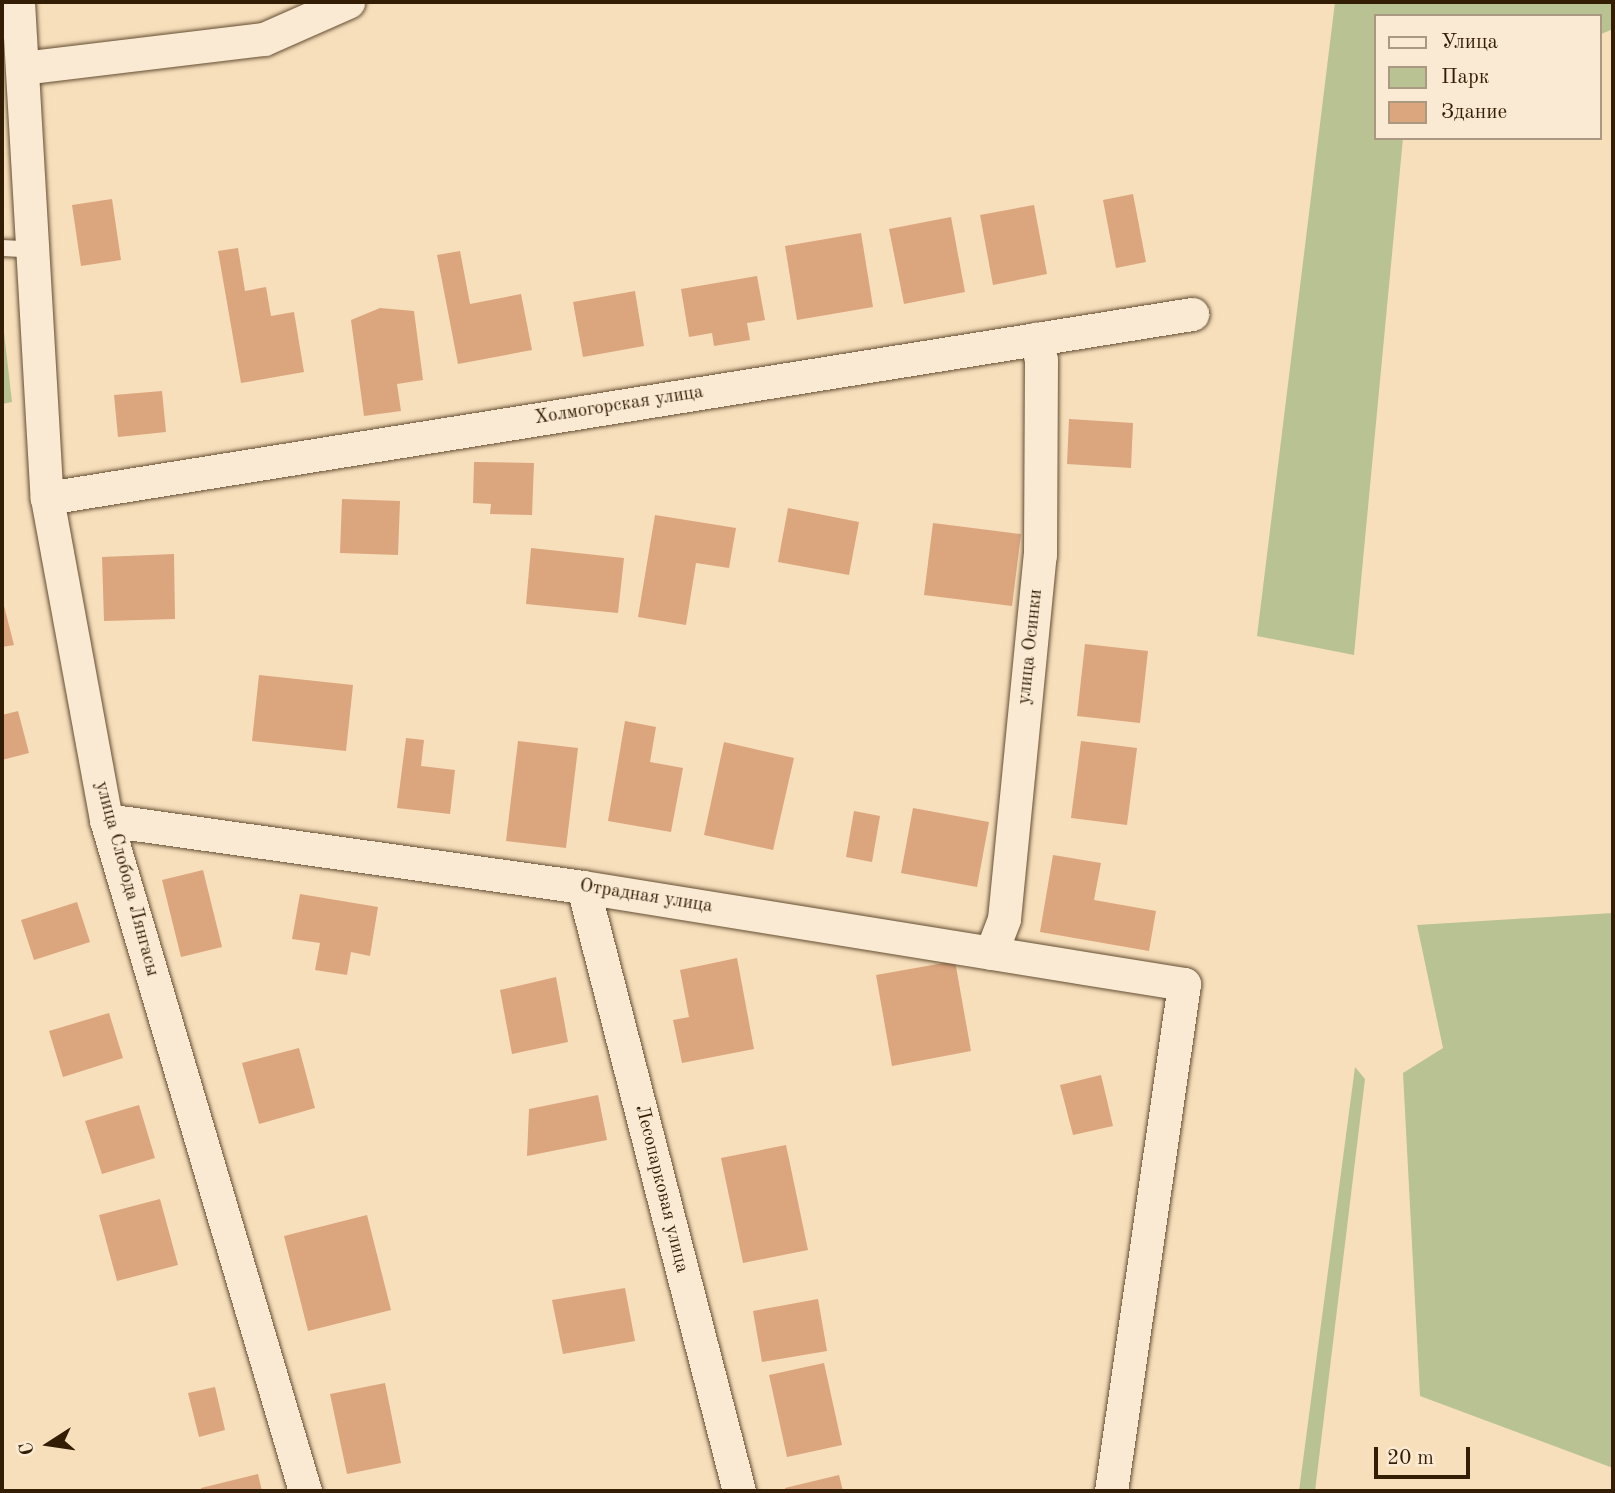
<!DOCTYPE html>
<html>
<head>
<meta charset="utf-8">
<style>
  body { margin:0 }
  #map { position:relative; width:1615px; height:1493px; overflow:hidden; background:#f7dfbc; font-family:"Old Standard TT",serif }
  div>[style] { position:absolute }
  .green>* { inset:0; background:#b9c293 }
  .building>* { inset:0; background:#dba57e }
  .roads { filter:drop-shadow(0 0 2px #644e32) drop-shadow(0 0 2px #644e32) }
  .service>* { height:16px; margin:-8px; padding:0 8px; transform-origin:8px; border-radius:8px; background:#faead3 }
  .minor>* { height:33px; margin:-16.5px; padding:0 16.5px; transform-origin:16.5px; border-radius:16.5px; background:#faead3 }
  span { translate:-50% -50%; white-space:nowrap; text-align:center; line-height:1.15; -webkit-text-stroke:7px #faead3; paint-order:stroke }
  .street-label { font-size:19px; color:#331d04 }
  .frame { position:absolute; inset:0; border:4px solid #331d04; pointer-events:none }
  .legend { position:absolute; left:1374px; top:14px; width:228px; height:126px; box-sizing:border-box; background:#faead3; border:2px solid #aa9880; margin:0; padding:9px 12px; list-style:none; font-size:21px; color:#331d04 }
  .legend li { display:flex; align-items:center; gap:14px; height:35px }
  .legend b { width:35px; border:2px solid #aa9880 }
  .north { position:absolute; left:14px; top:1409px; width:70px; height:70px; -webkit-text-stroke:5px #faead3; paint-order:stroke; rotate:258deg; font-size:19px; font-weight:700; line-height:28px; text-align:center; color:#331d04 }
  .north::after { content:''; display:block; margin:auto; width:24px; height:32px; background:#331d04; clip-path:polygon(50% 0,100% 100%,50% 72%,0 100%) }
  .scale { position:absolute; left:1374px; top:1447px; width:96px; height:32px; box-sizing:border-box; border:4px solid #331d04; border-top:0; padding-left:9px; font-size:21px; line-height:24px; white-space:nowrap; color:#331d04; -webkit-text-stroke:5px #faead3; paint-order:stroke }
</style>
</head>
<body>
<div id="map">
  <div class="green">
    <div style="clip-path:polygon(1335px 2px,1613px 2px,1613px 29px,1599px 35px,1599px 16px,1375px 16px,1375px 138px,1403px 138px,1354px 655px,1257px 636px)"></div>
    <div style="clip-path:polygon(2px 315px,12px 402px,2px 404px)"></div>
    <div style="clip-path:polygon(1613px 913px,1613px 1468px,1420px 1396px,1403px 1073px,1443px 1048px,1417px 925px)"></div>
    <div style="clip-path:polygon(1355px 1067px,1365px 1079px,1315px 1491px,1299px 1491px)"></div>
  </div>
  <div class="building">
    <div style="clip-path:polygon(1133px 194px,1146px 262px,1116px 268px,1103px 200px)"></div>
    <div style="clip-path:polygon(112px 199px,121px 260px,81px 266px,72px 205px)"></div>
    <div style="clip-path:polygon(1034px 205px,1047px 274px,993px 285px,980px 215px)"></div>
    <div style="clip-path:polygon(951px 217px,965px 292px,904px 304px,889px 229px)"></div>
    <div style="clip-path:polygon(861px 233px,873px 307px,797px 320px,785px 246px)"></div>
    <div style="clip-path:polygon(238px 248px,245px 291px,266px 287px,271px 316px,294px 312px,304px 372px,241px 383px,218px 251px)"></div>
    <div style="clip-path:polygon(460px 251px,470px 304px,521px 294px,532px 350px,458px 364px,437px 255px)"></div>
    <div style="clip-path:polygon(757px 276px,765px 320px,747px 323px,750px 340px,714px 346px,712px 333px,689px 337px,681px 289px)"></div>
    <div style="clip-path:polygon(635px 291px,644px 346px,583px 357px,573px 302px)"></div>
    <div style="clip-path:polygon(380px 308px,414px 311px,423px 380px,397px 384px,401px 411px,364px 416px,351px 320px)"></div>
    <div style="clip-path:polygon(162px 391px,166px 432px,118px 437px,114px 395px)"></div>
    <div style="clip-path:polygon(1069px 419px,1133px 423px,1131px 468px,1067px 464px)"></div>
    <div style="clip-path:polygon(474px 462px,534px 463px,532px 515px,490px 514px,491px 504px,473px 503px)"></div>
    <div style="clip-path:polygon(342px 499px,400px 501px,398px 555px,340px 553px)"></div>
    <div style="clip-path:polygon(788px 508px,859px 522px,849px 575px,778px 562px)"></div>
    <div style="clip-path:polygon(655px 515px,736px 528px,729px 568px,696px 563px,686px 625px,638px 617px)"></div>
    <div style="clip-path:polygon(933px 523px,1021px 534px,1012px 606px,924px 595px)"></div>
    <div style="clip-path:polygon(531px 548px,624px 558px,618px 613px,526px 604px)"></div>
    <div style="clip-path:polygon(174px 554px,175px 619px,104px 621px,102px 557px)"></div>
    <div style="clip-path:polygon(2px 598px,14px 645px,2px 647px)"></div>
    <div style="clip-path:polygon(1085px 644px,1148px 651px,1140px 723px,1077px 716px)"></div>
    <div style="clip-path:polygon(259px 675px,353px 685px,346px 751px,252px 741px)"></div>
    <div style="clip-path:polygon(18px 711px,29px 753px,2px 760px,2px 715px)"></div>
    <div style="clip-path:polygon(625px 721px,656px 727px,650px 762px,683px 768px,671px 832px,608px 821px)"></div>
    <div style="clip-path:polygon(406px 738px,424px 740px,421px 766px,455px 770px,450px 814px,397px 808px)"></div>
    <div style="clip-path:polygon(518px 741px,578px 748px,566px 848px,506px 841px)"></div>
    <div style="clip-path:polygon(1081px 741px,1137px 748px,1127px 825px,1071px 818px)"></div>
    <div style="clip-path:polygon(724px 742px,794px 758px,773px 850px,704px 835px)"></div>
    <div style="clip-path:polygon(913px 808px,989px 822px,977px 887px,901px 873px)"></div>
    <div style="clip-path:polygon(854px 811px,880px 816px,872px 862px,846px 857px)"></div>
    <div style="clip-path:polygon(1053px 855px,1101px 863px,1094px 900px,1156px 911px,1149px 951px,1040px 932px)"></div>
    <div style="clip-path:polygon(203px 870px,222px 947px,181px 957px,162px 880px)"></div>
    <div style="clip-path:polygon(300px 894px,378px 907px,370px 956px,351px 952px,347px 975px,315px 970px,320px 943px,292px 939px)"></div>
    <div style="clip-path:polygon(77px 902px,90px 942px,34px 960px,21px 920px)"></div>
    <div style="clip-path:polygon(737px 958px,754px 1049px,682px 1063px,673px 1020px,689px 1017px,680px 970px)"></div>
    <div style="clip-path:polygon(955px 961px,971px 1051px,892px 1066px,876px 975px)"></div>
    <div style="clip-path:polygon(556px 977px,568px 1042px,512px 1054px,500px 990px)"></div>
    <div style="clip-path:polygon(109px 1013px,123px 1058px,63px 1077px,49px 1031px)"></div>
    <div style="clip-path:polygon(299px 1048px,315px 1108px,259px 1124px,242px 1063px)"></div>
    <div style="clip-path:polygon(1101px 1075px,1113px 1126px,1073px 1135px,1060px 1085px)"></div>
    <div style="clip-path:polygon(598px 1095px,607px 1140px,527px 1156px,529px 1109px)"></div>
    <div style="clip-path:polygon(139px 1105px,155px 1158px,102px 1174px,85px 1121px)"></div>
    <div style="clip-path:polygon(786px 1145px,808px 1250px,743px 1263px,721px 1158px)"></div>
    <div style="clip-path:polygon(160px 1199px,178px 1265px,117px 1281px,99px 1215px)"></div>
    <div style="clip-path:polygon(367px 1215px,391px 1310px,308px 1331px,284px 1236px)"></div>
    <div style="clip-path:polygon(625px 1288px,635px 1341px,563px 1354px,552px 1300px)"></div>
    <div style="clip-path:polygon(818px 1299px,827px 1351px,762px 1362px,753px 1311px)"></div>
    <div style="clip-path:polygon(824px 1363px,842px 1445px,787px 1457px,769px 1375px)"></div>
    <div style="clip-path:polygon(385px 1383px,401px 1463px,347px 1474px,330px 1394px)"></div>
    <div style="clip-path:polygon(215px 1387px,225px 1430px,199px 1437px,188px 1393px)"></div>
    <div style="clip-path:polygon(258px 1474px,262px 1491px,202px 1491px,201px 1488px)"></div>
    <div style="clip-path:polygon(839px 1475px,843px 1491px,786px 1491px,785px 1488px)"></div>
  </div>
  <div class="roads">
    <div class="service">
      <div style="left:2px;top:248px;width:34px;rotate:3deg"></div>
    </div>
    <div class="minor">
      <div style="left:18px;top:2px;width:497px;rotate:86.7deg"></div>
      <div style="left:47px;top:498px;width:327px;rotate:79.6deg"></div>
      <div style="left:106px;top:820px;width:700px;rotate:73.48deg"></div>
      <div style="left:23px;top:68px;width:243px;rotate:-6.9deg"></div>
      <div style="left:264px;top:39px;width:92px;rotate:-23.8deg"></div>
      <div style="left:47px;top:498px;width:1160px;rotate:-9.13deg"></div>
      <div style="left:106px;top:820px;width:482px;rotate:8deg"></div>
      <div style="left:583px;top:887px;width:609px;rotate:9.17deg"></div>
      <div style="left:1184px;top:984px;width:512px;rotate:98.19deg"></div>
      <div style="left:583px;top:887px;width:624px;rotate:75.52deg"></div>
      <div style="left:991px;top:953px;width:36px;rotate:-69deg"></div>
      <div style="left:1004px;top:919px;width:366px;rotate:-84.4deg"></div>
      <div style="left:1040px;top:555px;width:195px;rotate:-89.7deg"></div>
      <div style="left:1041px;top:360px;width:22px;rotate:-103deg"></div>
    </div>
  </div>
  <div class="street-label">
    <span style="left:619px;top:406px;rotate:-9deg">Холмогорская улица</span>
    <span style="left:1031px;top:647px;rotate:-84deg">улица Осинки</span>
    <span style="left:126px;top:879px;rotate:75deg">улица Слобода Лянгасы</span>
    <span style="left:646px;top:897px;rotate:9deg">Отрадная улица</span>
    <span style="left:661px;top:1189px;rotate:76deg">Лесопарковая улица</span>
  </div>
  <div class="frame"></div>
  <ul class="legend">
  <li><b style="height:9px;background:#faead3"></b>Улица</li>
  <li><b style="height:19px;background:#b9c293"></b>Парк</li>
  <li><b style="height:19px;background:#dba57e"></b>Здание</li>
  </ul>
  <div class="north">С</div>
  <div class="scale">20 m</div>
</div>
</body>
</html>
